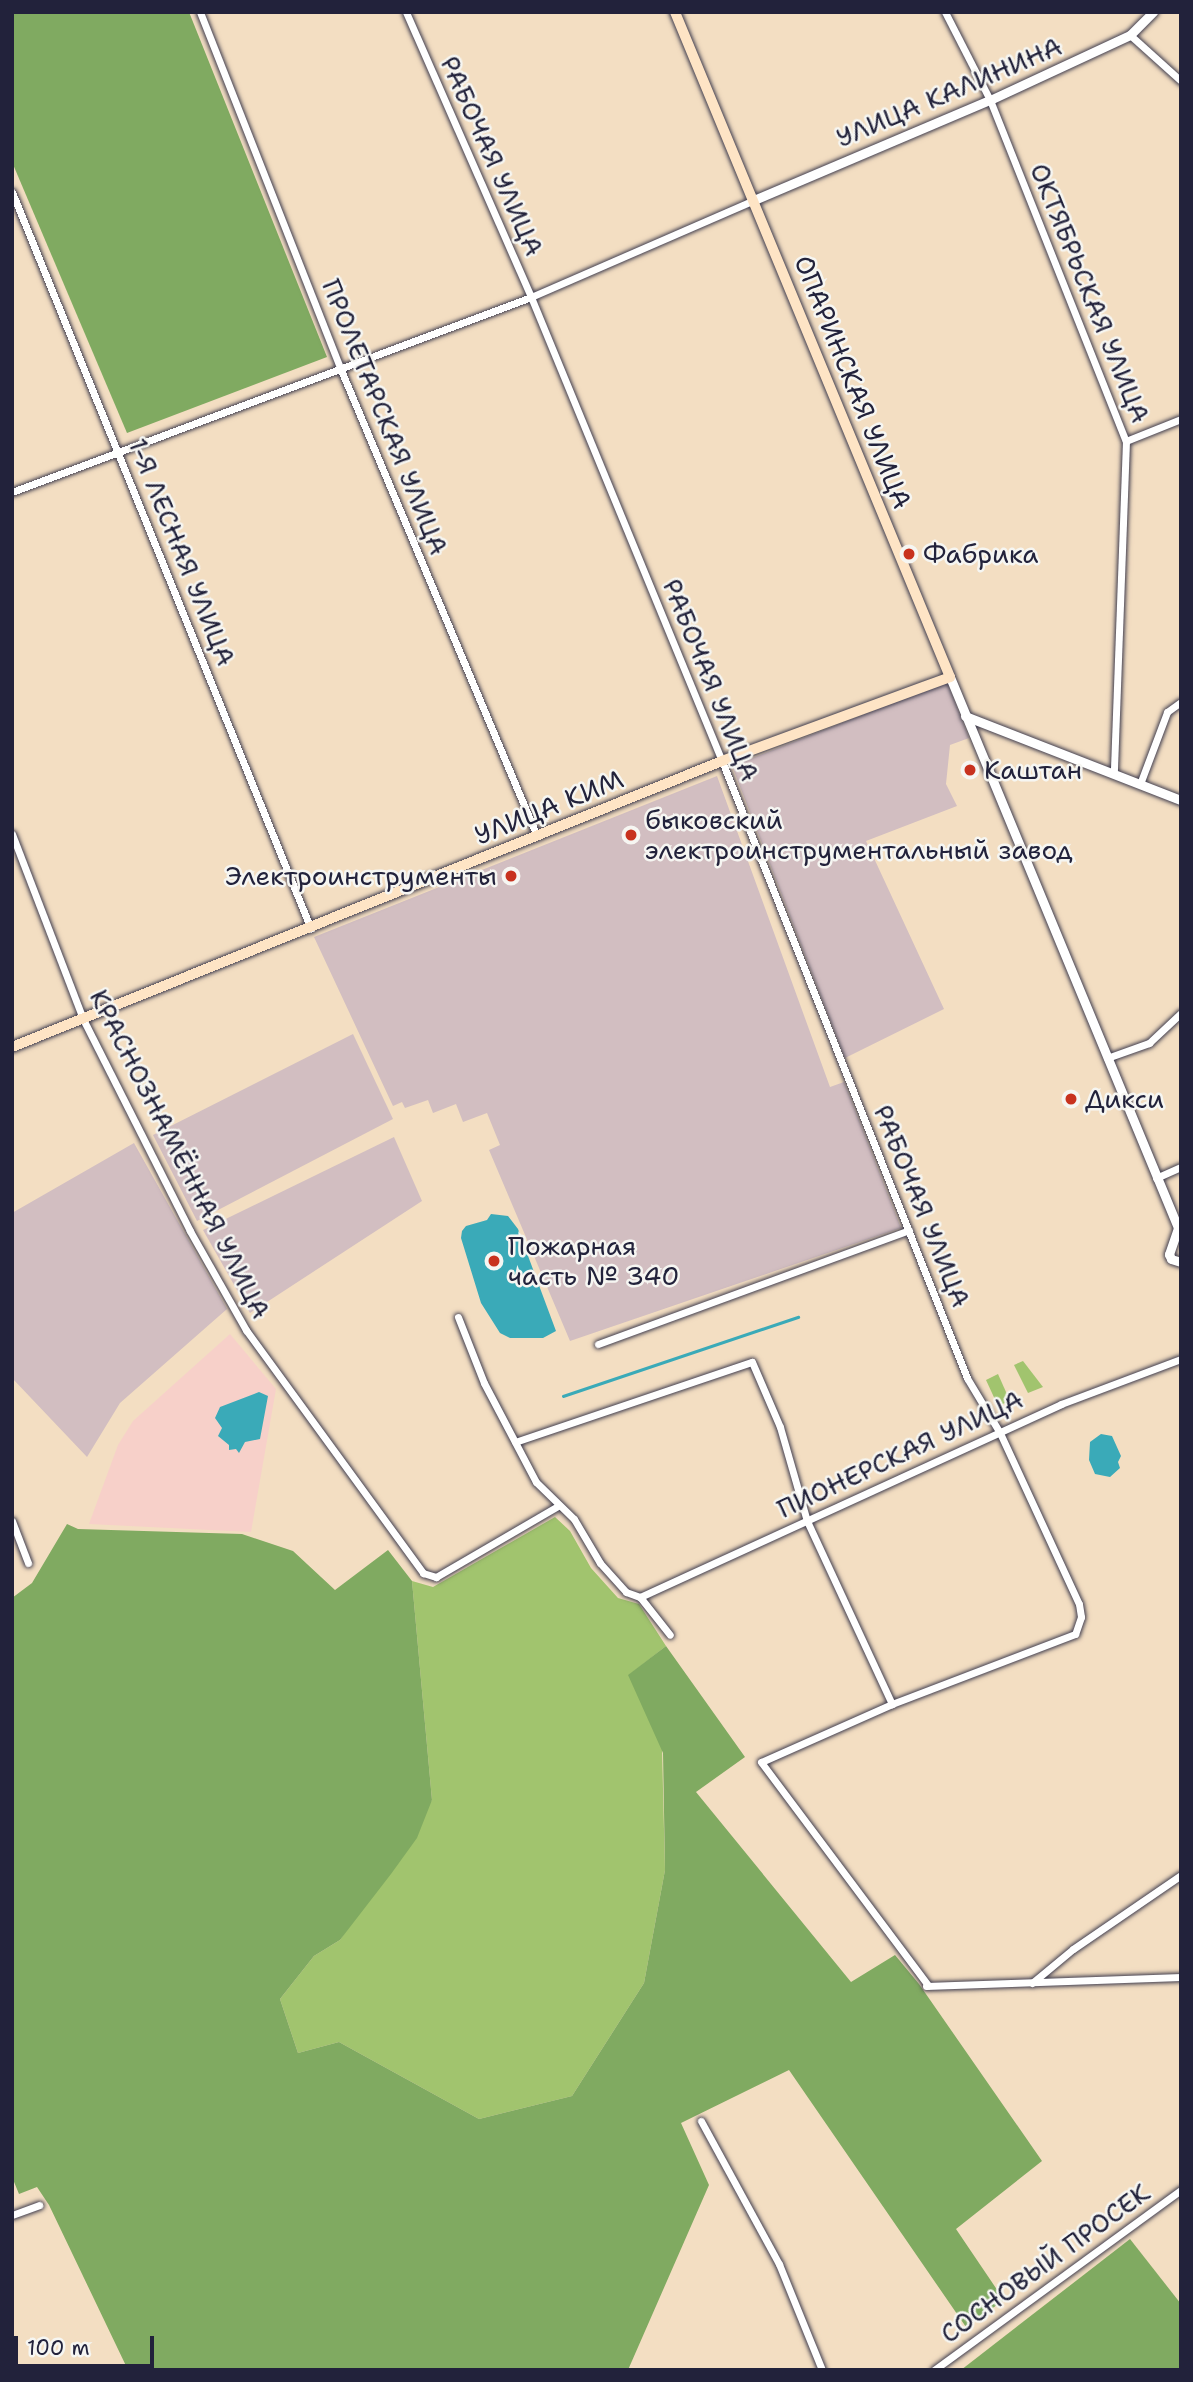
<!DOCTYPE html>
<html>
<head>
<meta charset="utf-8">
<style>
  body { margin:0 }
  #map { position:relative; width:1193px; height:2382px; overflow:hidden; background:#f3dec2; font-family:"Shantell Sans",sans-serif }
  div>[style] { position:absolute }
  .built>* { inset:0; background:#f7d0c9 }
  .industrial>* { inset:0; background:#d2bec1 }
  .green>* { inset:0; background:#a1c46e }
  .forest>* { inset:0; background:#80aa61 }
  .water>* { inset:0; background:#3aaab8 }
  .stream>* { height:2.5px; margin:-1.25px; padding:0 1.25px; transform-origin:1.25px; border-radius:1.25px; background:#3aaab8 }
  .roads { filter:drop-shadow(0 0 2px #413e4f) drop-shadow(0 0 2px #413e4f) }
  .minor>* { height:7px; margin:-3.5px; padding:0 3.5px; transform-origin:3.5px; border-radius:3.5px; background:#fff }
  .tertiary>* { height:9px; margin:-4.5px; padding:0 4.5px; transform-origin:4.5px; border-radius:4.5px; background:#fff }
  .secondary>* { height:10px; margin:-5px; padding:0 5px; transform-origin:5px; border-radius:5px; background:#fee4c5 }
  .dots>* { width:19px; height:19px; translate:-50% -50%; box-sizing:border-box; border:4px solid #f6f6f2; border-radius:50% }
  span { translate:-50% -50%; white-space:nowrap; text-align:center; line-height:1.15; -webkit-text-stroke:5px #f6f6f2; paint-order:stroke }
  .street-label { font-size:26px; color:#22223b }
  .poi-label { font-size:26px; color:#22223b }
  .left { translate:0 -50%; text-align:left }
  .right { translate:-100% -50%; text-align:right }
  .frame { position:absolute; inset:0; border:14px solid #22223b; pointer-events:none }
  .scale { position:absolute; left:14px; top:2336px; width:140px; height:32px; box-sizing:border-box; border:4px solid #22223b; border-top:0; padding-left:9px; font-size:21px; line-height:24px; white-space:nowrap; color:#22223b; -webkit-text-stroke:5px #f6f6f2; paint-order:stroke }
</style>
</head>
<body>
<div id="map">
  <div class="built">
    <div style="clip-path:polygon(230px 1334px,276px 1389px,251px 1532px,89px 1524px,118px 1445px,133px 1421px)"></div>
  </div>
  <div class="industrial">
    <div style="clip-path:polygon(947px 682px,969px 738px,950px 745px,946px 784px,957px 806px,866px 841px,944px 1009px,845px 1058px,732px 766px)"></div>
    <div style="clip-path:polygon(717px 776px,830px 1087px,844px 1082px,901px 1228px,570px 1341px,489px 1150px,500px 1145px,487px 1113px,463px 1122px,456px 1104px,433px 1113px,428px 1100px,405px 1108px,402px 1102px,393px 1106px,314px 937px)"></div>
    <div style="clip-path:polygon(353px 1034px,393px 1119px,197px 1221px,153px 1135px)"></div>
    <div style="clip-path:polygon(394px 1137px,422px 1201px,250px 1313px,203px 1230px)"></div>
    <div style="clip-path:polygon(134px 1143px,227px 1309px,120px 1403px,87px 1457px,12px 1378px,12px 1213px)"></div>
  </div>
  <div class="green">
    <div style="clip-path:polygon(1023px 1361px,1043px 1387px,1028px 1393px,1014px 1365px)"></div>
    <div style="clip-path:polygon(998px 1374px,1010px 1401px,998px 1406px,986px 1380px)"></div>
    <div style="clip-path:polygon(555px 1517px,570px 1531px,591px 1568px,618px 1598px,639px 1604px,666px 1646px,629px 1675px,662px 1748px,665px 1870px,644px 1983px,572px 2096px,479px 2119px,339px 2042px,298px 2053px,280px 1999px,314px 1956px,340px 1940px,432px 1800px,412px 1581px,433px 1587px)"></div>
  </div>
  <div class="forest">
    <div style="clip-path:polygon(12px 12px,189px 12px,327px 357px,127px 433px,12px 162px)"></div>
    <div style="clip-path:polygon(67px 1524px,78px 1529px,242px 1534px,293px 1551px,335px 1590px,388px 1550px,412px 1581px,432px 1800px,417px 1838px,391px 1874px,340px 1940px,314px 1956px,280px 1999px,298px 2053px,339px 2042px,479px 2119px,572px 2096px,644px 1983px,665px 1870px,663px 1753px,628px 1675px,666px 1646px,745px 1757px,696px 1792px,851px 1982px,895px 1955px,919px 1984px,1042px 2161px,956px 2229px,1004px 2300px,966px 2327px,789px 2070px,681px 2123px,709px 2185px,628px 2370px,128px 2370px,49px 2205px,37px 2187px,19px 2194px,12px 2177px,12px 1598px,32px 1583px)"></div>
    <div style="clip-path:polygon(1130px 2239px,1181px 2304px,1181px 2370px,961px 2370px)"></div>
  </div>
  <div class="water">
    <div style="clip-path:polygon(491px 1214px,508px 1216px,518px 1229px,556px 1331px,543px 1338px,510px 1338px,500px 1333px,481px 1303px,461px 1238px,462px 1231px,466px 1226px,487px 1220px)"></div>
    <div style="clip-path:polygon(259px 1392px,268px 1396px,260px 1439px,245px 1442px,239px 1453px,236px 1449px,229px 1450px,229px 1445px,218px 1436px,222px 1428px,215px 1418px,220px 1407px)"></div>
    <div style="clip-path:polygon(1101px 1434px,1112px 1436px,1121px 1456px,1118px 1462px,1120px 1468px,1110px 1477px,1095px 1474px,1089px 1460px,1090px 1442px)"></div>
  </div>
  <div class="stream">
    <div style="left:563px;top:1396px;width:248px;rotate:-18.6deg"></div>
  </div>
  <div class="roads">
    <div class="minor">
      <div style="left:200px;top:12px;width:385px;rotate:68.5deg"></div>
      <div style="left:341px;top:370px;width:506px;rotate:67.19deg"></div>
      <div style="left:406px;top:12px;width:311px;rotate:66.3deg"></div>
      <div style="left:531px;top:297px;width:502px;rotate:67.63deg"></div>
      <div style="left:722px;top:761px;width:664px;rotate:68.34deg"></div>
      <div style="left:967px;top:1378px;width:64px;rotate:59deg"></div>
      <div style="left:1000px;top:1433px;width:188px;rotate:65.2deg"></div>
      <div style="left:1079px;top:1604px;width:13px;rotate:81deg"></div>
      <div style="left:1081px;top:1617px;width:18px;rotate:109deg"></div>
      <div style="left:1075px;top:1634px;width:196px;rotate:159.1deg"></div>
      <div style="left:892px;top:1704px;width:143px;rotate:156.1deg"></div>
      <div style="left:761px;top:1762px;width:279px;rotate:53.2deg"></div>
      <div style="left:945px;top:12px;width:99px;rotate:62.9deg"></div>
      <div style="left:990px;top:100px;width:367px;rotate:68.3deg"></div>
      <div style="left:1126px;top:441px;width:332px;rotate:92.1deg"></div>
      <div style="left:1130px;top:35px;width:69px;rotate:42deg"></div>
      <div style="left:12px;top:192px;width:795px;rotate:67.92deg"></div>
      <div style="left:1126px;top:441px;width:59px;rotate:-21.8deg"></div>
      <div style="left:12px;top:492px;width:554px;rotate:-20.59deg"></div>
      <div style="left:531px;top:297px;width:243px;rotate:-23.5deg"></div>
      <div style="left:1140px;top:784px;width:77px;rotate:-69.4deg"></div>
      <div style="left:1167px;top:712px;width:17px;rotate:-36deg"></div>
      <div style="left:12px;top:834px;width:198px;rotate:69deg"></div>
      <div style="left:83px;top:1019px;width:237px;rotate:63.2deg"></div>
      <div style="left:190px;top:1231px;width:114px;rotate:60.5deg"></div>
      <div style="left:246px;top:1330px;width:301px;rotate:53.9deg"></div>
      <div style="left:423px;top:1573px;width:14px;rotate:17deg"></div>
      <div style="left:436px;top:1577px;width:141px;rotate:-30.2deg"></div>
      <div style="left:1107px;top:1058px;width:45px;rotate:-19.7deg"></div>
      <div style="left:1149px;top:1043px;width:44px;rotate:-43.2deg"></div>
      <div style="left:1156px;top:1178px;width:27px;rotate:-24deg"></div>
      <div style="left:458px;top:1317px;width:71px;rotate:68.5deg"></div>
      <div style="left:484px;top:1383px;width:112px;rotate:62.3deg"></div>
      <div style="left:536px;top:1482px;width:53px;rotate:44.2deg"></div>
      <div style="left:574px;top:1519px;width:51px;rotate:59.4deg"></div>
      <div style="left:600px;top:1563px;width:39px;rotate:48deg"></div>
      <div style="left:626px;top:1592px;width:15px;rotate:20deg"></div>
      <div style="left:640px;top:1597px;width:48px;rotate:51.7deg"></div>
      <div style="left:598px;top:1344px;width:331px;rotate:-20.1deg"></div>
      <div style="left:515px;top:1442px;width:250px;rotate:-18.7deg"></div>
      <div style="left:752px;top:1362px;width:71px;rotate:66.7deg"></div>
      <div style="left:780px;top:1427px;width:98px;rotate:74deg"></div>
      <div style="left:807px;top:1521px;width:202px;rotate:65.1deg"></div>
      <div style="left:12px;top:1521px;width:45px;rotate:69.1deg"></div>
      <div style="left:640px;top:1597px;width:463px;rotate:-24.6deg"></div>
      <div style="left:1061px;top:1404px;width:128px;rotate:-20.6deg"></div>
      <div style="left:1032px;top:1983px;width:53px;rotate:-39.7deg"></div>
      <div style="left:1073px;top:1949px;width:131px;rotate:-34.4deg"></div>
      <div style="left:926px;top:1986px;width:255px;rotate:-2deg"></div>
      <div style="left:701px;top:2121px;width:163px;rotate:61.4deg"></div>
      <div style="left:779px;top:2264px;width:114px;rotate:67.9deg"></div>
      <div style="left:12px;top:2215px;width:29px;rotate:-20deg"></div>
      <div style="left:934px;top:2370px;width:306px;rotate:-36.1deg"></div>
    </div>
    <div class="tertiary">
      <div style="left:754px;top:200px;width:256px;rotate:-23deg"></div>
      <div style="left:990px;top:100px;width:154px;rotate:-24.9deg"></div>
      <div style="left:1130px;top:35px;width:33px;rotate:-45deg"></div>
      <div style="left:950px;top:677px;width:604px;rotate:67.51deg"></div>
      <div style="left:965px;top:716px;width:232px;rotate:21.3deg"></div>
      <div style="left:1178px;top:1228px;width:28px;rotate:109deg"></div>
      <div style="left:1169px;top:1254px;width:5px;rotate:68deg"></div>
      <div style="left:1171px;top:1259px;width:10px;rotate:17deg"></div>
    </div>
    <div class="secondary">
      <div style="left:12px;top:1047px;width:765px;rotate:-21.94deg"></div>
      <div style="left:722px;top:761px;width:243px;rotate:-20.2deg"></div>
      <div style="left:950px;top:677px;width:720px;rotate:-112.47deg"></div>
    </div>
  </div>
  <div class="dots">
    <div style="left:909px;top:554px;background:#c8321e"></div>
    <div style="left:970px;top:770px;background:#c8321e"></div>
    <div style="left:631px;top:835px;background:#c8321e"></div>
    <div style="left:511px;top:876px;background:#c8321e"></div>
    <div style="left:1071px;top:1099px;background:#c8321e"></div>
    <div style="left:494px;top:1261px;background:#c8321e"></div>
  </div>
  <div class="street-label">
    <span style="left:949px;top:92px;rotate:-23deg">УЛИЦА КАЛИНИНА</span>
    <span style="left:492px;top:156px;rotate:66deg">РАБОЧАЯ УЛИЦА</span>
    <span style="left:1090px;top:293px;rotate:68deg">ОКТЯБРЬСКАЯ УЛИЦА</span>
    <span style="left:853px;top:382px;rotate:68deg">ОПАРИНСКАЯ УЛИЦА</span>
    <span style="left:385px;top:417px;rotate:68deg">ПРОЛЕТАРСКАЯ УЛИЦА</span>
    <span style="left:182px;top:552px;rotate:68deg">1-Я ЛЕСНАЯ УЛИЦА</span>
    <span style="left:711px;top:680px;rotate:68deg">РАБОЧАЯ УЛИЦА</span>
    <span style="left:549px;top:807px;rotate:-22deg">УЛИЦА КИМ</span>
    <span style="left:180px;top:1154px;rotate:63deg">КРАСНОЗНАМЁННАЯ УЛИЦА</span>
    <span style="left:922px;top:1206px;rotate:68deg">РАБОЧАЯ УЛИЦА</span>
    <span style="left:900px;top:1454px;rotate:-25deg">ПИОНЕРСКАЯ УЛИЦА</span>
    <span style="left:1045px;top:2263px;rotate:-36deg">СОСНОВЫЙ ПРОСЕК</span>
  </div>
  <div class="poi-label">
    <span class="left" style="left:923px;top:554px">Фабрика</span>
    <span class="left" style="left:984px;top:770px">Каштан</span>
    <span class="left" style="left:645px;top:835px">быковский<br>электроинструментальный завод</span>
    <span class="right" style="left:497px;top:876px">Электроинструменты</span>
    <span class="left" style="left:1085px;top:1099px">Дикси</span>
    <span class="left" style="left:508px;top:1261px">Пожарная<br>часть № 340</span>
  </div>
  <div class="frame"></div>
  <div class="scale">100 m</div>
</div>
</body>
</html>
